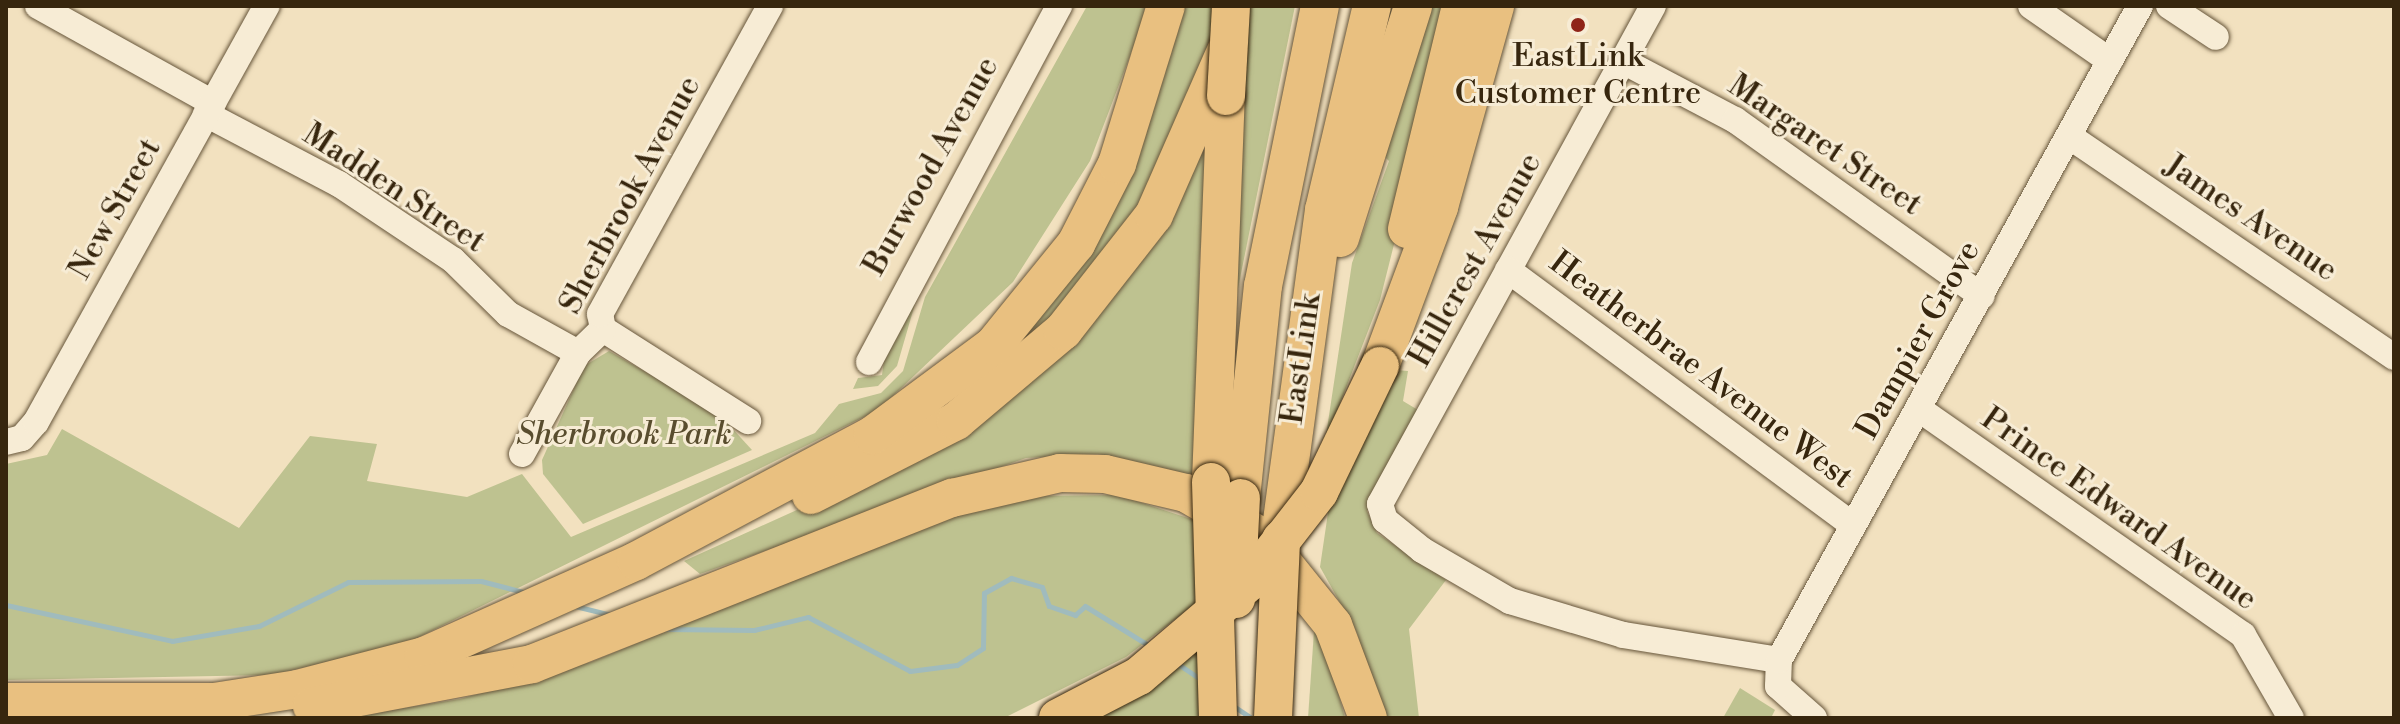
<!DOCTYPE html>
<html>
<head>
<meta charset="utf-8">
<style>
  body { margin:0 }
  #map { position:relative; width:2400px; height:724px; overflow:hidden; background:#f2e1bf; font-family:"Libre Bodoni",serif }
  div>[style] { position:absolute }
  .green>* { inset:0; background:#bec290 }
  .stream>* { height:5px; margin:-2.5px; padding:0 2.5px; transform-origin:2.5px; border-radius:2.5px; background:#a0bbbd }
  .roads { filter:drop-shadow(0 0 2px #66553a) drop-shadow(0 0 2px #66553a) }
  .minor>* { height:26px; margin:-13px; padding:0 13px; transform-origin:13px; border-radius:13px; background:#f7ecd5 }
  .highway>* { height:38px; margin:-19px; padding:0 19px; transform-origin:19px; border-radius:19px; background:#e9c080 }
  .bridges { filter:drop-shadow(0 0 2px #37260e) drop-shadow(0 0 2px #37260e) }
  .highway-bridge>* { height:38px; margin:-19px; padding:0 19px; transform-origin:19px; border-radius:19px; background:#e9c080 }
  .dots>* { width:22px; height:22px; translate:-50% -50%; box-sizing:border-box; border:4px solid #f7ecd5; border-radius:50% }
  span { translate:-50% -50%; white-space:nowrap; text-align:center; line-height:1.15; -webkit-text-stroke:6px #f7ecd5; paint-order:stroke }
  .poi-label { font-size:32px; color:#37260e }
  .street-label { font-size:32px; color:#37260e }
  .park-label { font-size:32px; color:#594d2e; font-style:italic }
  .frame { position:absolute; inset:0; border:8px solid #37260e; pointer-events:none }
</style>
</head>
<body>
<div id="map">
  <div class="green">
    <div style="clip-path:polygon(1069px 6px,917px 297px,897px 366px,878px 386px,853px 389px,858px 378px,882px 375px,886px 345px)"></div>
    <div style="clip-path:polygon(1087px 6px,1149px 6px,1090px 161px,1013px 282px,878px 410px,407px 643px,272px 675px,6px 680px,6px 464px,47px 455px,62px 429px,239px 528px,310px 436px,377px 444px,367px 481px,467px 497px,522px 474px,571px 537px,815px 433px,839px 404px,881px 393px,903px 371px,925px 297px)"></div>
    <div style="clip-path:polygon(1178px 6px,1217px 6px,1214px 49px,1160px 179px,1066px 309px,927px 422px,1007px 342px)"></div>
    <div style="clip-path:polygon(1250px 6px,1295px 6px,1229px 333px)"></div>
    <div style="clip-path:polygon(1426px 6px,1454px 6px,1380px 300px,1325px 442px,1352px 263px,1389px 161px,1379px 151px)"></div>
    <div style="clip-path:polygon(1209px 142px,1199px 266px,1198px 478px,1098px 454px,1026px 458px,700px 574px,684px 561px,892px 467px,1153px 236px)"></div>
    <div style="clip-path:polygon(609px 351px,719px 414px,752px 450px,583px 524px,543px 474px,542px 460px,584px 366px)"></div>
    <div style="clip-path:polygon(1395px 370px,1408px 371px,1403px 401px,1418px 410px,1367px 511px,1377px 533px,1446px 580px,1409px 629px,1419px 718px,1382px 718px,1357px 633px,1320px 567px,1329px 506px)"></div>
    <div style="clip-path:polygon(1118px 495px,1194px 520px,1196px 603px,1126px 657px,1004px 718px,341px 718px,460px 699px,591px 662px,929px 524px,1028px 496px)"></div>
    <div style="clip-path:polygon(1314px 631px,1331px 666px,1345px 718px,1308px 718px)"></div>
    <div style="clip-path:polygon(1197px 649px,1201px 718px,1091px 718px)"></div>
    <div style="clip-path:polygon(1740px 688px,1775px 710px,1771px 718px,1723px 718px)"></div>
  </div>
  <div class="stream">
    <div style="left:6px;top:605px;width:170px;rotate:12.2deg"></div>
    <div style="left:172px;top:641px;width:88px;rotate:-9.8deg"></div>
    <div style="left:259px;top:626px;width:99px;rotate:-26.3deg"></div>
    <div style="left:348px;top:582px;width:133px;rotate:-0.4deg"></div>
    <div style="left:481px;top:581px;width:48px;rotate:14.6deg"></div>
    <div style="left:575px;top:606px;width:38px;rotate:14deg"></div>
    <div style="left:664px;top:629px;width:90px;rotate:0.6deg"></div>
    <div style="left:754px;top:630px;width:56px;rotate:-13.5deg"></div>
    <div style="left:808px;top:617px;width:115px;rotate:27.9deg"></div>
    <div style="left:910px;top:671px;width:47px;rotate:-7.3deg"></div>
    <div style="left:957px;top:665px;width:31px;rotate:-33deg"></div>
    <div style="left:983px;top:648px;width:55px;rotate:-89deg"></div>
    <div style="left:984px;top:593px;width:31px;rotate:-29deg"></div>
    <div style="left:1011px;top:578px;width:32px;rotate:16deg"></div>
    <div style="left:1042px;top:587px;width:20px;rotate:70deg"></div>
    <div style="left:1049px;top:606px;width:28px;rotate:19deg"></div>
    <div style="left:1075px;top:615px;width:13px;rotate:-42deg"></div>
    <div style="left:1085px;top:606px;width:80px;rotate:31.7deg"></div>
    <div style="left:1175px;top:662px;width:34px;rotate:34deg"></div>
    <div style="left:1232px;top:705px;width:23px;rotate:34deg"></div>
  </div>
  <div class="roads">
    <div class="minor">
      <div style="left:38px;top:6px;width:200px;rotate:29deg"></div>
      <div style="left:1653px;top:6px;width:568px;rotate:118.73deg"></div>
      <div style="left:1380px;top:504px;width:17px;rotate:73deg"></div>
      <div style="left:1385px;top:520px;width:48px;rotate:39deg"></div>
      <div style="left:1422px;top:550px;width:102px;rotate:30.1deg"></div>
      <div style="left:1510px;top:601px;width:118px;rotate:16.7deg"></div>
      <div style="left:1623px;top:635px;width:158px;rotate:9.1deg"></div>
      <div style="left:2031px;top:6px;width:96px;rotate:34.8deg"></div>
      <div style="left:2169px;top:6px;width:56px;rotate:33.4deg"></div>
      <div style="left:1623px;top:61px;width:127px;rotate:27.8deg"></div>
      <div style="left:1735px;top:120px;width:303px;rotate:35.5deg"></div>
      <div style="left:206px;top:114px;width:150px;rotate:27.8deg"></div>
      <div style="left:339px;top:184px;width:137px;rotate:33.7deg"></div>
      <div style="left:453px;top:260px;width:77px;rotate:44.5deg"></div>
      <div style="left:508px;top:314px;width:80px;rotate:29.1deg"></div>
      <div style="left:2069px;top:136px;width:393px;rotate:34.2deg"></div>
      <div style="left:1508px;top:270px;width:429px;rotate:36.5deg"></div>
      <div style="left:603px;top:329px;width:172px;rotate:32.4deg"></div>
      <div style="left:869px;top:362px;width:404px;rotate:-61.9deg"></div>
      <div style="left:1919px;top:409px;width:395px;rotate:34.9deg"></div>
      <div style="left:2243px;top:635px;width:96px;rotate:60deg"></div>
      <div style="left:6px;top:442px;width:16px;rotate:-14deg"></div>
      <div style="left:22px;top:438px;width:21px;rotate:-49deg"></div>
      <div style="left:36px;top:422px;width:476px;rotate:-61deg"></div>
      <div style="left:522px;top:454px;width:115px;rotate:-61deg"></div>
      <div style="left:578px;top:353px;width:35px;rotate:-44deg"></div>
      <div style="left:603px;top:329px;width:15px;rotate:-101deg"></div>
      <div style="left:600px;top:314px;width:352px;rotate:-61.1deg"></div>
      <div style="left:1814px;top:718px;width:48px;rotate:-138.4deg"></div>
      <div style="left:1778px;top:686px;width:26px;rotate:-88deg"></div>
      <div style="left:1779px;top:660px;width:747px;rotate:-61.1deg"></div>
    </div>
    <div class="highway">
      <div style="left:1407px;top:229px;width:229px;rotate:-76.4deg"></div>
      <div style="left:1340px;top:238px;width:243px;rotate:-72.5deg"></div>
      <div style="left:1380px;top:366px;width:170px;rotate:-69.6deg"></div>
      <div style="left:1439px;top:207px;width:209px;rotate:-74.4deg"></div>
      <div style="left:1211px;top:482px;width:386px;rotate:-87.8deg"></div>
      <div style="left:811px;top:495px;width:163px;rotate:-27deg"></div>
      <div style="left:956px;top:421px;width:140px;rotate:-40.1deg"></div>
      <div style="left:1063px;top:331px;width:147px;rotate:-51.9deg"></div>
      <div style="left:1154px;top:215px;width:179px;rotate:-66.3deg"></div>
      <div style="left:1241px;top:498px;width:213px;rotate:-84.1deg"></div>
      <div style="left:1263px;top:286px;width:286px;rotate:-78.5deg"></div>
      <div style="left:1281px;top:528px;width:321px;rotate:-82.3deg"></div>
      <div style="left:1324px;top:210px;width:210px;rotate:-76.8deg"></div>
      <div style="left:6px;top:702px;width:208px"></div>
      <div style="left:214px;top:702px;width:85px;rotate:-8.8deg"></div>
      <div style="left:298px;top:689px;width:130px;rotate:-14.7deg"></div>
      <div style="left:424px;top:656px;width:232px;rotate:-24.1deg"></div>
      <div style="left:636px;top:561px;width:268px;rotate:-28deg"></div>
      <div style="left:873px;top:435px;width:149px;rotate:-36.6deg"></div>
      <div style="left:993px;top:346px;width:132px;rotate:-50.9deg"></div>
      <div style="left:1076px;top:244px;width:90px;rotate:-62.9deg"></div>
      <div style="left:1117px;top:164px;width:165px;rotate:-72.8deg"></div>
      <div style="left:312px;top:706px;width:224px;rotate:-10.8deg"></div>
      <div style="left:532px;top:664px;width:452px;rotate:-21.6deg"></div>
      <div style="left:952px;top:498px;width:111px;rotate:-13deg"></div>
      <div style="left:1060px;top:473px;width:45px;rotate:1.3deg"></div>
      <div style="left:1105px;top:474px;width:83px;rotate:13.2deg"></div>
      <div style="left:1186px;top:493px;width:88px;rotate:30.1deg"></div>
      <div style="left:1262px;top:537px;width:113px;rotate:51.1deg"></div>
      <div style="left:1333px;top:625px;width:99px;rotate:69.4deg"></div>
    </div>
  </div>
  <div class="bridges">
    <div class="highway-bridge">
      <div style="left:1226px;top:96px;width:90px;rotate:-86.8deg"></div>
      <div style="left:1211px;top:482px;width:236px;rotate:88.3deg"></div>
      <div style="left:1236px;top:599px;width:101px;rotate:-87.2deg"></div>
      <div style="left:1058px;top:718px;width:91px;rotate:-27.4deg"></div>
      <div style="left:1139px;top:676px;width:145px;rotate:-40.5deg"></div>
      <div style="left:1249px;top:582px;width:114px;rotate:-52.1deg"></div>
      <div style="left:1319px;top:492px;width:140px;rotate:-64.2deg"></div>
      <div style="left:1273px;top:718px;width:179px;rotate:-87.4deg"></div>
    </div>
  </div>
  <div class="dots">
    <div style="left:1578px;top:25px;background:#8f2418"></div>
  </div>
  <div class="poi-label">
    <span style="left:1578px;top:75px">EastLink<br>Customer Centre</span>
  </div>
  <div class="street-label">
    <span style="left:1825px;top:145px;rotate:34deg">Margaret Street</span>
    <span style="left:931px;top:166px;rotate:-61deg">Burwood Avenue</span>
    <span style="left:394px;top:188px;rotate:33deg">Madden Street</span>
    <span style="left:630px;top:195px;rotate:-62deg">Sherbrook Avenue</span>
    <span style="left:115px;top:209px;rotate:-61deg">New Street</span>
    <span style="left:2251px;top:218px;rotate:34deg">James Avenue</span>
    <span style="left:1475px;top:260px;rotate:-61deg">Hillcrest Avenue</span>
    <span style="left:1918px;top:340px;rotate:-61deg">Dampier Grove</span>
    <span style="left:1301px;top:359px;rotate:-82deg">EastLink</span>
    <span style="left:1701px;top:370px;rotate:37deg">Heatherbrae Avenue West</span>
    <span style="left:2119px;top:509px;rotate:35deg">Prince Edward Avenue</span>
  </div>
  <div class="park-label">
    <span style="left:624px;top:434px">Sherbrook Park</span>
  </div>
  <div class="frame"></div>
</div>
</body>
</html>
